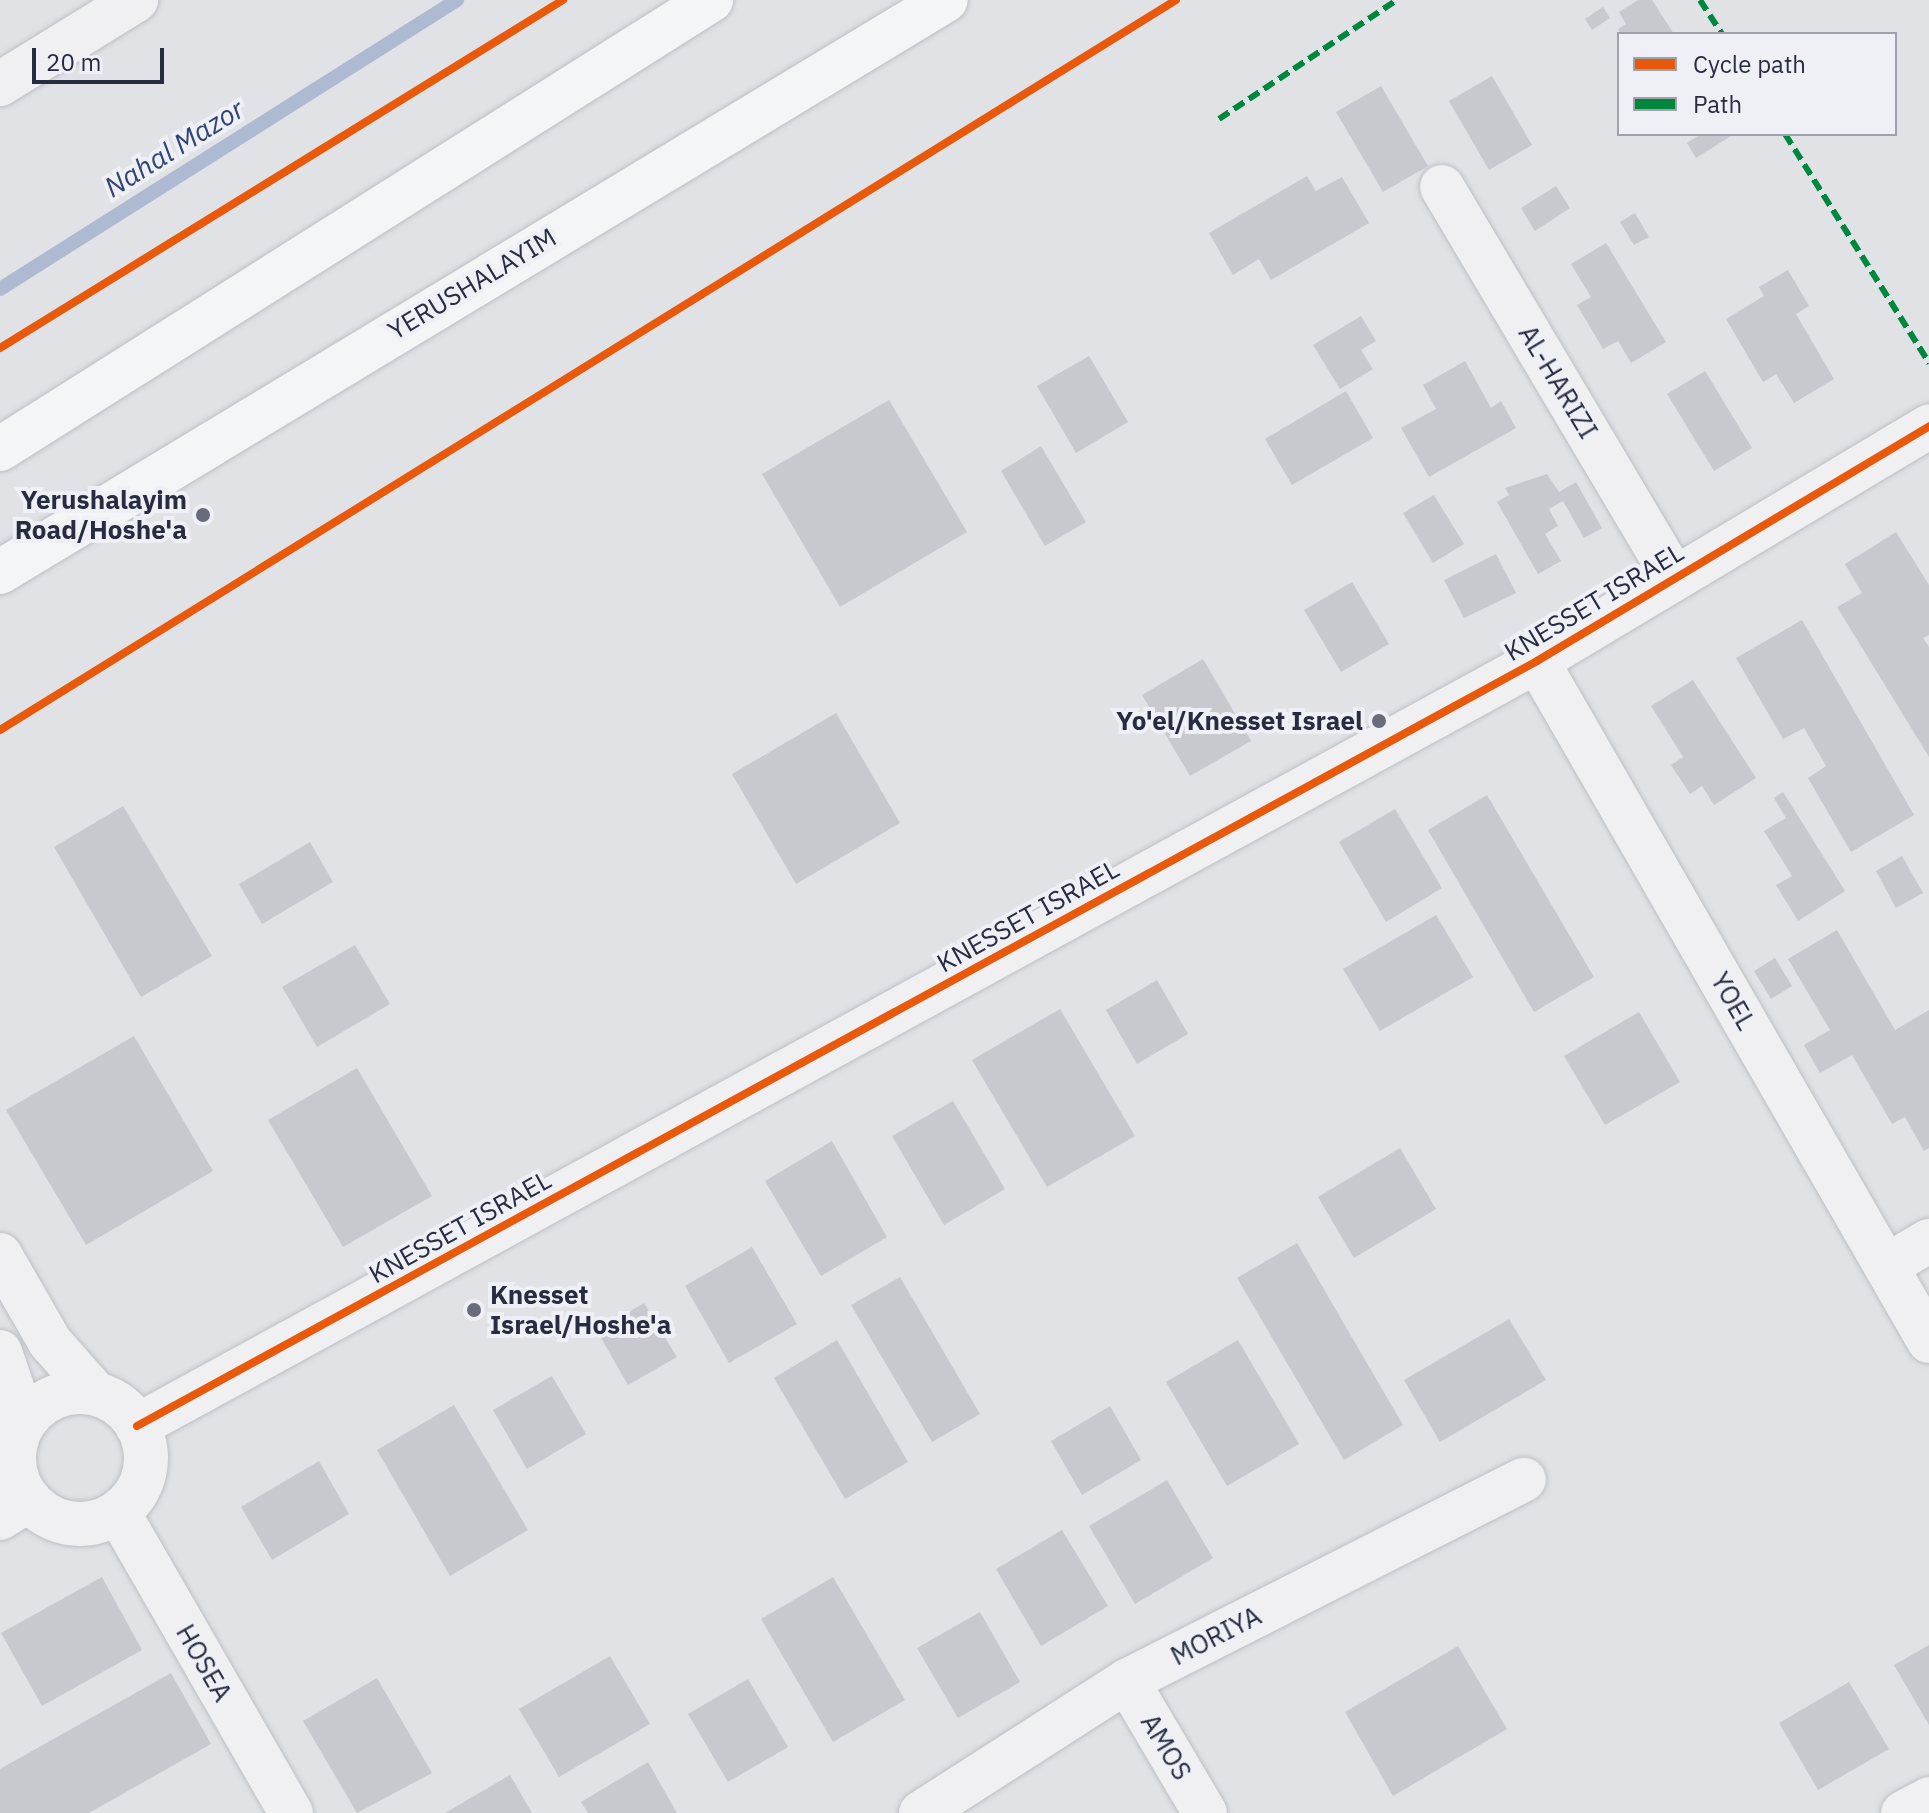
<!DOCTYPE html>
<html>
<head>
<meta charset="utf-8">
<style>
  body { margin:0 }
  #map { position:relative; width:1929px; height:1813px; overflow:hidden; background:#e0e2e6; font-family:"IBM Plex Sans",sans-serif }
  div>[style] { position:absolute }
  .stream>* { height:14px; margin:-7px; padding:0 7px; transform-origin:7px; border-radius:7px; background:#aeb9d2 }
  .building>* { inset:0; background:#c7c9ce }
  .roads { filter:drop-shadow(0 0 2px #bdbfc4) drop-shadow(0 0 2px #bdbfc4) }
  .minor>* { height:44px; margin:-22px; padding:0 22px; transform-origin:22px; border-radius:22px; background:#f0f0f2 }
  .tertiary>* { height:44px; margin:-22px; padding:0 22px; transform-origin:22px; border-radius:22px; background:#f0f0f2 }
  .tertiary>.ring { margin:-22px; padding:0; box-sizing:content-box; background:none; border:44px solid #f0f0f2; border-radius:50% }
  .trunk>* { height:44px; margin:-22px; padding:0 22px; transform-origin:22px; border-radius:22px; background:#f4f5f6 }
  .quiet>* { height:6px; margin-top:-3px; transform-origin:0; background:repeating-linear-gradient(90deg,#00873e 0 12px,transparent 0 18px) }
  .cycleway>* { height:8px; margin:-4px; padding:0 4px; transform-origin:4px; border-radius:4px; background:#e8590c }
  .dots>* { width:22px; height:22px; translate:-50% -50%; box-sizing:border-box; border:4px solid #eef0f6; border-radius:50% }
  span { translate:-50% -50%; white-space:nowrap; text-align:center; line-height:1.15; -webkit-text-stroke:8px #eef0f6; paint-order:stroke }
  .street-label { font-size:26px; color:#272c40 }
  .poi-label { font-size:26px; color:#272c40; font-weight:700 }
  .right { translate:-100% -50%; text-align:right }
  .left { translate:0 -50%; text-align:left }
  .water-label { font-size:28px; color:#304475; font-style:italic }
  .legend { position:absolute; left:1617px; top:32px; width:280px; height:104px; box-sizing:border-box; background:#eef0f6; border:2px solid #9ea2ad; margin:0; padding:10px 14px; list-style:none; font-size:24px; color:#272c40 }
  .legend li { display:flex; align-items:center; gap:16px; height:40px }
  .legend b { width:40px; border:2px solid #9ea2ad }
  .scale { position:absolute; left:32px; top:48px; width:132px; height:36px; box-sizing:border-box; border:4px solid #272c40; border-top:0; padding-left:10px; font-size:24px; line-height:28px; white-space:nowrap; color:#272c40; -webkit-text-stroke:6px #eef0f6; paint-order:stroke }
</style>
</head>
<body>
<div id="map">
  <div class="stream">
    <div style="left:0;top:289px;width:541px;rotate:-32.31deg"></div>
  </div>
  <div class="building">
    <div style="clip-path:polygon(1638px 0,1652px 0,1674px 34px,1621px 34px,1618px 29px,1626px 24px,1619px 12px)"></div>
    <div style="clip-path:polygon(1603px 7px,1610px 18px,1592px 30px,1585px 19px)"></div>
    <div style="clip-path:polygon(1492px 76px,1532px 145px,1489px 170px,1449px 101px)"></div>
    <div style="clip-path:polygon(1381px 86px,1428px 166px,1383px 192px,1336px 112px)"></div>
    <div style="clip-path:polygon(1701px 134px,1729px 134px,1731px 136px,1696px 158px,1687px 143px)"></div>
    <div style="clip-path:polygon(1307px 176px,1316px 191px,1342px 177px,1369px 223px,1271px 280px,1259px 259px,1233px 275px,1209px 233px)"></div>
    <div style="clip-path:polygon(1556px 186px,1570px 208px,1535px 231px,1521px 208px)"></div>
    <div style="clip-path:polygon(1635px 213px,1649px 237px,1634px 245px,1620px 222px)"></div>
    <div style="clip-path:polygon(1606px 243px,1666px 342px,1631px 363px,1618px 341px,1603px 349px,1577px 305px,1591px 297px,1571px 264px)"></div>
    <div style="clip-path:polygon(1788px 270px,1809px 306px,1796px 314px,1834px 379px,1794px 403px,1776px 374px,1763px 382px,1726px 319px,1764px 296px,1759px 287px)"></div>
    <div style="clip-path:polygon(1361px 316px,1376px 341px,1361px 350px,1373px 369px,1340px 389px,1313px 345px)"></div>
    <div style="clip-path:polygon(1089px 356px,1128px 422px,1076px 453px,1037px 386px)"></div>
    <div style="clip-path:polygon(1465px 361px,1491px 408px,1501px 401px,1516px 428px,1429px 477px,1401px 428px,1436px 409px,1423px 385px)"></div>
    <div style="clip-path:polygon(1705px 371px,1752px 448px,1714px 471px,1667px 394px)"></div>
    <div style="clip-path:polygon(1346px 391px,1373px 438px,1292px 485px,1265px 439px)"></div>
    <div style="clip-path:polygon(889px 400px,967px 532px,840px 607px,762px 474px)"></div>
    <div style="clip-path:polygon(1041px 446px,1086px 522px,1045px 546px,1001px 471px)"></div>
    <div style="clip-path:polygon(1547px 474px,1559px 492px,1576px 482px,1602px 528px,1584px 538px,1563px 501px,1549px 509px,1558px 526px,1545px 534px,1561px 561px,1538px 574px,1497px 502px,1509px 495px,1505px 488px)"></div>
    <div style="clip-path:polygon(1434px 495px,1464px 544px,1433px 563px,1403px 513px)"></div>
    <div style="clip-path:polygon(1896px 532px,1929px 585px,1929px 635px,1923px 638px,1929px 647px,1929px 757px,1837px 607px,1862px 593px,1845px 564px)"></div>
    <div style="clip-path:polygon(1496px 554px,1516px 593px,1464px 618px,1444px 580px)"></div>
    <div style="clip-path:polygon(1352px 582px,1389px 644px,1341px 672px,1304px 610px)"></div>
    <div style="clip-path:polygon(1802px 620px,1914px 815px,1851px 852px,1808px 778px,1826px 766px,1804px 728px,1783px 739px,1736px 658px)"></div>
    <div style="clip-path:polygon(1203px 659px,1251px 741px,1190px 776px,1142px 695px)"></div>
    <div style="clip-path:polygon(1693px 680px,1756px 778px,1714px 805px,1702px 786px,1690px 794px,1671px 765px,1683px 757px,1651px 706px)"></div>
    <div style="clip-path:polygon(836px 713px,900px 823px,796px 884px,732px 774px)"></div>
    <div style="clip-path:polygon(1783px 792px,1845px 891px,1798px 921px,1776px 885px,1792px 876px,1764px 831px,1786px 818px,1774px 798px)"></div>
    <div style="clip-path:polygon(1487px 795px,1594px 977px,1534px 1012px,1428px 830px)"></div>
    <div style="clip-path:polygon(123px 806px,212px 956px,141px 997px,54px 847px)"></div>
    <div style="clip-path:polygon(1395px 809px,1442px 888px,1386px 922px,1339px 842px)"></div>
    <div style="clip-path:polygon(310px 842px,333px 882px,262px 924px,239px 884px)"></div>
    <div style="clip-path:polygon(1902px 856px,1923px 893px,1896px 908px,1876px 871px)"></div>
    <div style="clip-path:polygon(1436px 915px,1473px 977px,1380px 1031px,1343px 969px)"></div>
    <div style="clip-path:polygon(1837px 930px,1895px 1030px,1929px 1010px,1929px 1148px,1924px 1151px,1905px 1117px,1892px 1124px,1852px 1055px,1820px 1073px,1804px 1045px,1830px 1030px,1788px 959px)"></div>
    <div style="clip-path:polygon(355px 945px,390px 1004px,317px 1047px,282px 987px)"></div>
    <div style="clip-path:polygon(1775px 958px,1792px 986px,1771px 999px,1754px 971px)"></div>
    <div style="clip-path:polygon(1157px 980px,1188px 1034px,1137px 1064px,1106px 1010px)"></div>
    <div style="clip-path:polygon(1060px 1009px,1135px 1136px,1047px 1187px,972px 1060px)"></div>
    <div style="clip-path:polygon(1639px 1012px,1680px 1082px,1605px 1125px,1564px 1056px)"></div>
    <div style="clip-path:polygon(134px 1036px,213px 1171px,86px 1245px,6px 1110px)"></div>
    <div style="clip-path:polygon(357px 1068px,432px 1196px,343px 1247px,268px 1120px)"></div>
    <div style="clip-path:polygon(953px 1101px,1005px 1189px,944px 1225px,892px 1136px)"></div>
    <div style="clip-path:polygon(832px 1141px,887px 1237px,821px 1276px,765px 1181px)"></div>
    <div style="clip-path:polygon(1400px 1148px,1436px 1209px,1354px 1258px,1318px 1197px)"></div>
    <div style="clip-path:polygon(1297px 1243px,1403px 1425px,1344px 1460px,1237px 1278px)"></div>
    <div style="clip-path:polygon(752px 1247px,797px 1324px,729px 1363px,685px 1286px)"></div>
    <div style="clip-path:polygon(900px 1277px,980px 1414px,932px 1442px,851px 1305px)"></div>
    <div style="clip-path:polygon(644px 1303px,677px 1357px,628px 1385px,597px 1331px)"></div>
    <div style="clip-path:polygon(1509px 1319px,1546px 1380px,1440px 1442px,1404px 1380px)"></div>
    <div style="clip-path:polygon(837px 1340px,908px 1462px,845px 1499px,774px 1378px)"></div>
    <div style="clip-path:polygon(1238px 1340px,1299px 1444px,1227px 1486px,1166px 1382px)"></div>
    <div style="clip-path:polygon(552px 1376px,586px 1434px,527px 1469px,493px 1410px)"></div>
    <div style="clip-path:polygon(454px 1405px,528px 1530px,450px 1576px,377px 1450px)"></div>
    <div style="clip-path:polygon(1110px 1406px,1141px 1460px,1082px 1495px,1051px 1441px)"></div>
    <div style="clip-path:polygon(319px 1461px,349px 1514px,272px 1560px,241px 1507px)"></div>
    <div style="clip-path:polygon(1167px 1480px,1213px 1558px,1135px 1604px,1089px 1526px)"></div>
    <div style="clip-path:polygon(1062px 1530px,1108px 1606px,1041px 1646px,996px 1569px)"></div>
    <div style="clip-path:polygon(102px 1577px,142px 1650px,42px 1706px,1px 1633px)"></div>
    <div style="clip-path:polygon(833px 1577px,905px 1700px,833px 1742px,761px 1619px)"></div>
    <div style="clip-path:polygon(980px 1612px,1020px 1682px,958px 1718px,917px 1648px)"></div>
    <div style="clip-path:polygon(1929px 1645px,1929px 1725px,1894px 1665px)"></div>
    <div style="clip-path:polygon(1458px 1646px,1507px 1729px,1393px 1796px,1345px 1712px)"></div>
    <div style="clip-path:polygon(610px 1656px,650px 1724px,559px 1777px,519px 1709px)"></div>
    <div style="clip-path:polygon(171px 1673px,211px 1744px,89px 1813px,0 1813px,0 1769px)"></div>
    <div style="clip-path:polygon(377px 1678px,432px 1773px,357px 1813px,303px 1721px)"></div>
    <div style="clip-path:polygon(748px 1679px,788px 1747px,728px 1782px,688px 1714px)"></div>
    <div style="clip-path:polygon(1849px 1682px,1889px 1749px,1818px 1790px,1779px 1723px)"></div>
    <div style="clip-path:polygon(648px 1762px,677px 1813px,588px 1813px,581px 1802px)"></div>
    <div style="clip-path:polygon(510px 1775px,532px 1813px,445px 1813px)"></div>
  </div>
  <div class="roads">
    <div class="minor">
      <div style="left:0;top:84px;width:160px;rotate:-31.7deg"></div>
      <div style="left:1442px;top:187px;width:454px;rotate:59.3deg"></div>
      <div style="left:1537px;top:661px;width:785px;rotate:60.04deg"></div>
      <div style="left:1886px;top:1266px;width:50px;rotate:-30.2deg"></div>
      <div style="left:137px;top:1426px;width:1595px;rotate:-28.65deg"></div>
      <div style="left:1537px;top:661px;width:457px;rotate:-30.9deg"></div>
      <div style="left:0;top:1518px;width:34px;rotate:-32deg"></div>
      <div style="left:1127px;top:1681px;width:153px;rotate:59.4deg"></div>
      <div style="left:921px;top:1813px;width:245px;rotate:-32.7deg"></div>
      <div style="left:1127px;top:1681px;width:445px;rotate:-26.9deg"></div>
      <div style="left:1903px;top:1813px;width:30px;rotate:-28deg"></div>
    </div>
    <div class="tertiary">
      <div style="left:0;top:1255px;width:100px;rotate:60.1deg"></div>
      <div style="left:50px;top:1342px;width:68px;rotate:48.6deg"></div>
      <div style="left:0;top:1352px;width:74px;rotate:71.1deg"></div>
      <div class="ring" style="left:14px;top:1392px;width:88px;height:88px"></div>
      <div style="left:118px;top:1512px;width:347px;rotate:60.1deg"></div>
    </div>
    <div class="trunk">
      <div style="left:0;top:449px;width:841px;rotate:-32.27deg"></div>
      <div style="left:0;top:572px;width:1105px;rotate:-31.16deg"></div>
    </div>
  </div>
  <div class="quiet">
    <div style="left:1700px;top:0;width:40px;rotate:57.1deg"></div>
    <div style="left:1219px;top:119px;width:214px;rotate:-33.8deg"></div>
    <div style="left:1785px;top:134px;width:271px;rotate:57.8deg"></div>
  </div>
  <div class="cycleway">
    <div style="left:0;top:348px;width:662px;rotate:-31.72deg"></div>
    <div style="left:0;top:730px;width:1384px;rotate:-31.83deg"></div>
    <div style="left:137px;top:1426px;width:1595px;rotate:-28.65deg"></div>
    <div style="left:1537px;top:661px;width:457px;rotate:-30.9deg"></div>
  </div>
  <div class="dots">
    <div style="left:203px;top:515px;background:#686c7a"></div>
    <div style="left:1379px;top:721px;background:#686c7a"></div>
    <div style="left:474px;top:1310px;background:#686c7a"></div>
  </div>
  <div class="street-label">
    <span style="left:472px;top:284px;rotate:-31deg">YERUSHALAYIM</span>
    <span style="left:1558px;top:382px;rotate:59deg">AL-HARIZI</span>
    <span style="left:1594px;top:602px;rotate:-31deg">KNESSET ISRAEL</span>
    <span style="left:1028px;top:916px;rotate:-29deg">KNESSET ISRAEL</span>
    <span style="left:1733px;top:1001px;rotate:60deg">YOEL</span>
    <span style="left:460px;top:1227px;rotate:-29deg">KNESSET ISRAEL</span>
    <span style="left:1216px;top:1636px;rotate:-27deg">MORIYA</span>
    <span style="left:204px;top:1663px;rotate:60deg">HOSEA</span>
    <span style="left:1166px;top:1747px;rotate:59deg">AMOS</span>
  </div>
  <div class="poi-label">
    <span class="right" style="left:187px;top:515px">Yerushalayim<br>Road/Hoshe'a</span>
    <span class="right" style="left:1363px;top:721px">Yo'el/Knesset Israel</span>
    <span class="left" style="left:490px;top:1310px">Knesset<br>Israel/Hoshe'a</span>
  </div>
  <div class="water-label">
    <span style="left:174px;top:148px;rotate:-32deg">Nahal Mazor</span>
  </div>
  <ul class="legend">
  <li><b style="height:10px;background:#e8590c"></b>Cycle path</li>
  <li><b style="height:10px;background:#00873e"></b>Path</li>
  </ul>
  <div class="scale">20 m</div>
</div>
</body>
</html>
